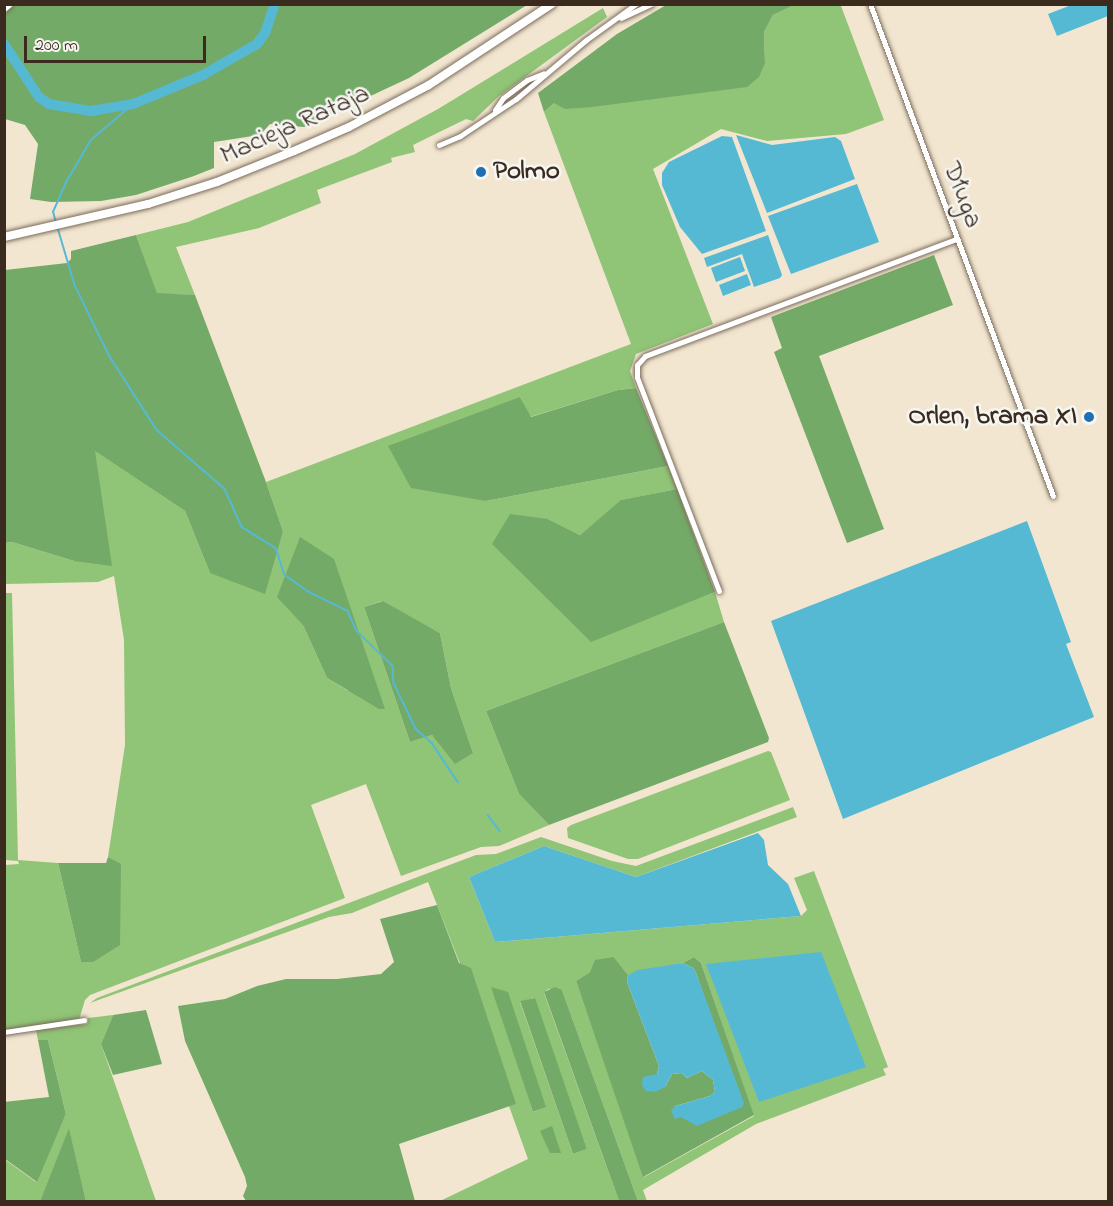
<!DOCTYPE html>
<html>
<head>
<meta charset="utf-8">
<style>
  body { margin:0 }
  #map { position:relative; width:1113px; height:1206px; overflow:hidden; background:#f2e6d0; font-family:"Indie Flower",sans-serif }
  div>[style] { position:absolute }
  .green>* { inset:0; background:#90c476 }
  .forest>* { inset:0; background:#74aa67 }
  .water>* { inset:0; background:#56b9d4 }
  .stream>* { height:1.5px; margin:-0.75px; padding:0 0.75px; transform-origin:0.75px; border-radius:0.75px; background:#56b9d4 }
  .river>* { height:10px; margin:-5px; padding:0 5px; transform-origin:5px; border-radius:5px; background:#56b9d4 }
  .roads { filter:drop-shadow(0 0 2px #7b6c5c) drop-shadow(0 0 2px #7b6c5c) }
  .street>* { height:5px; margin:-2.5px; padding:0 2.5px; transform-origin:2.5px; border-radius:2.5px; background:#fff }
  .secondary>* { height:8px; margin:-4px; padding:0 4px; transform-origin:4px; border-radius:4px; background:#fff }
  .dots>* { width:16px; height:16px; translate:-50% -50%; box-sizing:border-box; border:3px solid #f6f6f2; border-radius:50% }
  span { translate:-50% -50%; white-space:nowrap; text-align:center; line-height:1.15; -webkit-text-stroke:5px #f6f6f2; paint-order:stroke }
  .street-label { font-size:27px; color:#3b2a1e }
  .poi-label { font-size:27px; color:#3b2a1e; font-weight:700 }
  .left { translate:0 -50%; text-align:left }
  .right { translate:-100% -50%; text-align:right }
  .frame { position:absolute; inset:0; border:6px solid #3b2a1e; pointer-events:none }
  .scale { position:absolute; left:24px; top:36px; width:182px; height:27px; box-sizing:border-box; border:3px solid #3b2a1e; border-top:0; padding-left:8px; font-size:18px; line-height:21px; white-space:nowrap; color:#3b2a1e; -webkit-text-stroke:4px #f6f6f2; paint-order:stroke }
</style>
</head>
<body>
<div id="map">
  <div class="green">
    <div style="clip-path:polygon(evenodd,838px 4px,841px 6px,884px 120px,846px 134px,767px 141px,721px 129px,653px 169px,713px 324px,636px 354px,630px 371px,636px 388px,618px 390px,530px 417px,520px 397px,486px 501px,668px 466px,677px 489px,622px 500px,580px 535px,548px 519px,591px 641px,715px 592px,724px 622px,486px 711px,519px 794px,549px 825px,499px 846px,481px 847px,401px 876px,366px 784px,311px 805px,345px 898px,90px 995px,85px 1000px,79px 1020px,5px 1030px,5px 865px,19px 864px,18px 861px,5px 860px,4px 593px,12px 593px,18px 860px,58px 863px,81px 962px,121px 865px,108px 857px,125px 745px,124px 640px,114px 576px,98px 582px,5px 584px,5px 543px,12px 542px,74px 561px,94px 450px,185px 511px,210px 573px,283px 531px,266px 482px,631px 344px,544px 112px,554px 103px,765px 63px,764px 32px,773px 15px,794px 5px,838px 4px,382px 601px,440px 633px,451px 688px,473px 753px,431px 735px,410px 742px,364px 607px,382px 601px,838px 4px,303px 625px,348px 691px,327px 678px,303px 625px)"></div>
    <div style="clip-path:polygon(603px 8px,607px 17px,499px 96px,473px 121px,466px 119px,413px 145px,415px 152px,391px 158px,392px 162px,317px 190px,321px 203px,259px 228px,176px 247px,195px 295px,157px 294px,136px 235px,188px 222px,355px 154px,438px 109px)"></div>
    <div style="clip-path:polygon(768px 751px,771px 752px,790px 800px,638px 859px,628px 859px,568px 838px,567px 828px,571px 825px)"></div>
    <div style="clip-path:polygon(evenodd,793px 807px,797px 817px,636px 877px,544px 846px,469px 877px,495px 942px,801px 916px,807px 910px,794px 878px,814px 871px,888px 1067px,883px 1069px,886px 1075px,756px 1124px,643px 1190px,647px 1201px,638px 1201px,562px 990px,548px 989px,544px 993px,619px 1201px,440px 1201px,528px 1159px,509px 1106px,515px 1104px,428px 882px,352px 913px,329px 917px,90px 1003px,97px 998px,476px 855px,496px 854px,541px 837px,612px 861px,636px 866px,793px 807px,614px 957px,628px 975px,683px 963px,694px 957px,701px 963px,754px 1116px,644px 1177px,576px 981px,614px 957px,793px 807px,492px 987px,545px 1107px,534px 1112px,533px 1112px,492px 987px,793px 807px,534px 998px,587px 1149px,573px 1154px,520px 1002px,534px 998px)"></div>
    <div style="clip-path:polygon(113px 1015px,101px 1044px,156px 1201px,86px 1201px,69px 1129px,40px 1201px,5px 1201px,4px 1159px,36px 1182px,66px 1114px,48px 1040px,38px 1040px,36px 1030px,87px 1024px,88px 1018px)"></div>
  </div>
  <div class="forest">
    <div style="clip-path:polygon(4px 5px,527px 5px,409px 78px,304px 127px,270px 124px,260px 135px,214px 142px,214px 168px,194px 176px,136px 195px,101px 201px,51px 202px,30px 199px,38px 144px,25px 125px,5px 119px)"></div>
    <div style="clip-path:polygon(666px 5px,794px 5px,773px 15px,764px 32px,765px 63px,759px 77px,747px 87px,592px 107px,565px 109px,554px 103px,544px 112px,538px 93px,617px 34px)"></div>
    <div style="clip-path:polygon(136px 235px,157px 293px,195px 295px,266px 482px,283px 531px,265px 594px,210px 573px,185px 511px,95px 451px,112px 566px,74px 561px,12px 542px,5px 543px,5px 270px,67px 263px,71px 259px,71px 251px)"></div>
    <div style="clip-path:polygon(934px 255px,953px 305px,819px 356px,884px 529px,847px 543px,774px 352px,782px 348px,771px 317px)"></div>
    <div style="clip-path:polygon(636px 388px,668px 466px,486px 501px,411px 488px,388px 446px,520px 397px,531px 417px,618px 390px)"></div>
    <div style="clip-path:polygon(677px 489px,715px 592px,591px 642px,492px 544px,510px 514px,548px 519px,580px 535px,621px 500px)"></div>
    <div style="clip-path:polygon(300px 537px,334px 559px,385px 709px,379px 709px,327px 678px,303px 625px,277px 597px)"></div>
    <div style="clip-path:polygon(383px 601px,440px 633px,451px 688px,473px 753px,455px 764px,432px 735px,410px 742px,364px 607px)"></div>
    <div style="clip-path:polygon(724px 622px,769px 738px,768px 742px,549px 825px,519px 794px,486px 711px)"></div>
    <div style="clip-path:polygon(108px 857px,121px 864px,120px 945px,93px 962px,81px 962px,58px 863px,106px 863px)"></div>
    <div style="clip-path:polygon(437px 905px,459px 963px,471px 968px,516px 1104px,399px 1144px,415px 1201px,246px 1201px,243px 1196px,247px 1186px,245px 1177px,185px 1041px,178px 1006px,225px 999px,257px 986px,286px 979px,337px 979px,381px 974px,394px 962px,380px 919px)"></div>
    <div style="clip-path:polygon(614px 957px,628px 975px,627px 982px,659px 1066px,657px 1074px,665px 1087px,672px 1074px,682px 1073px,687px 1078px,702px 1071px,713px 1080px,715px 1092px,710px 1096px,675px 1106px,681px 1117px,742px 1107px,696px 973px,693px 968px,683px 963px,694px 957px,701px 963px,754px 1115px,643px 1177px,576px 981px,590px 972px,595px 960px)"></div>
    <div style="clip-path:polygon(491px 987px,508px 992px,546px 1107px,533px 1112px)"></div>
    <div style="clip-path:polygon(555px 987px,562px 990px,638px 1201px,619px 1201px,544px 992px)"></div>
    <div style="clip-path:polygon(535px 998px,587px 1149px,573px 1154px,520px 1001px)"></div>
    <div style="clip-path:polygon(146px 1010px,162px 1064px,113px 1075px,101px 1044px,113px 1015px)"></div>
    <div style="clip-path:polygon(38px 1040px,48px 1040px,66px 1114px,37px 1182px,5px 1159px,4px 1102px,49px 1097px)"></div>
    <div style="clip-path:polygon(552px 1126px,561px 1153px,550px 1153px,540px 1131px)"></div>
    <div style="clip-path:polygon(69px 1128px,86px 1201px,40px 1201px)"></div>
  </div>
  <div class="water">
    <div style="clip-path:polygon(1074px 4px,1108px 5px,1108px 16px,1057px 36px,1048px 14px)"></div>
    <div style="clip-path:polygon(736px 135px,772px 145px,835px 137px,841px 141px,855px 179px,767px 213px)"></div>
    <div style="clip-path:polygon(722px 136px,732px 137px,766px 231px,702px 254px,680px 227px,662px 185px,662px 173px,669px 162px)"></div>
    <div style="clip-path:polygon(857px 184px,879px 242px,791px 274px,768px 216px)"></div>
    <div style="clip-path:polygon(768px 235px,782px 275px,780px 278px,754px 287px,742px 254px,707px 267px,704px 258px)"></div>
    <div style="clip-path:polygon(740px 257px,745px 271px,716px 282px,711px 268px)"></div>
    <div style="clip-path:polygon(747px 274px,751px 285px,723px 296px,719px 285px)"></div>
    <div style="clip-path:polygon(1027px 521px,1071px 642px,1066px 644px,1094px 717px,843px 819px,771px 621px)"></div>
    <div style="clip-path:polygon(758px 833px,764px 840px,768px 865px,788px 884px,801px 916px,495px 942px,469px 877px,544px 846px,636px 877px)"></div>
    <div style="clip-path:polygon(821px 952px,866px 1067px,759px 1102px,706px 964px)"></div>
    <div style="clip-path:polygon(683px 963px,693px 968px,696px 973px,744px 1103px,742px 1107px,697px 1126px,681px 1117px,675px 1119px,671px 1111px,675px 1106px,710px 1096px,715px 1092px,713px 1080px,702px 1071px,687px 1078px,682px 1073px,672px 1074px,665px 1087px,655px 1092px,646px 1091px,642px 1085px,643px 1077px,657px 1074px,659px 1066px,627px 982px,628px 975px,638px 970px)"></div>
  </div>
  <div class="stream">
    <div style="left:56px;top:223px;width:11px;rotate:-105deg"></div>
    <div style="left:53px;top:212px;width:36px;rotate:-66deg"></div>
    <div style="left:68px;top:179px;width:45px;rotate:-59.5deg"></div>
    <div style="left:91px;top:140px;width:55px;rotate:-40.6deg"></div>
    <div style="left:58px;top:228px;width:59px;rotate:73.4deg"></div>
    <div style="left:75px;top:285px;width:78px;rotate:64.1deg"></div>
    <div style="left:109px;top:355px;width:89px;rotate:57.4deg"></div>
    <div style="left:157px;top:430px;width:90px;rotate:40.9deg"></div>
    <div style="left:225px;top:489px;width:42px;rotate:65.9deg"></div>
    <div style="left:242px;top:527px;width:40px;rotate:32deg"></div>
    <div style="left:276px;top:548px;width:28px;rotate:72deg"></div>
    <div style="left:285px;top:575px;width:32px;rotate:35deg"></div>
    <div style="left:311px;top:593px;width:41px;rotate:25.9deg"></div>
    <div style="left:348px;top:611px;width:22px;rotate:66deg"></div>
    <div style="left:357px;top:631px;width:50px;rotate:44.2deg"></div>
    <div style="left:393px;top:666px;width:17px;rotate:87deg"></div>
    <div style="left:394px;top:683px;width:51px;rotate:64.4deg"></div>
    <div style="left:416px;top:729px;width:21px;rotate:41deg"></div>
    <div style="left:432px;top:743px;width:47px;rotate:56.3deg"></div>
    <div style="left:488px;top:815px;width:20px;rotate:53deg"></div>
  </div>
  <div class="river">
    <div style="left:4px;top:44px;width:64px;rotate:56.6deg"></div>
    <div style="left:39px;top:97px;width:12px;rotate:35deg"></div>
    <div style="left:49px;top:104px;width:43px;rotate:9.5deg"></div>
    <div style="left:91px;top:111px;width:43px;rotate:-9.5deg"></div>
    <div style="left:133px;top:104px;width:76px;rotate:-22.5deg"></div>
    <div style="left:203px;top:75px;width:62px;rotate:-29.9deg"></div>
    <div style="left:257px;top:44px;width:14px;rotate:-54deg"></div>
    <div style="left:265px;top:33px;width:31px;rotate:-71deg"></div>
  </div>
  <div class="roads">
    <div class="street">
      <div style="left:870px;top:4px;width:525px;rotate:69.6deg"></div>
      <div style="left:621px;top:18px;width:33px;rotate:-25deg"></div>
      <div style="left:495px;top:110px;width:14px;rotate:-56deg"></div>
      <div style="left:503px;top:98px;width:30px;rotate:-37deg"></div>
      <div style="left:527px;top:80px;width:18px;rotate:-22deg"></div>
      <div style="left:439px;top:145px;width:23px;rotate:-23deg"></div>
      <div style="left:460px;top:136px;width:67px;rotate:-33.5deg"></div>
      <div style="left:516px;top:99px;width:92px;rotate:-40.1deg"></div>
      <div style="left:586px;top:40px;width:62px;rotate:-35.8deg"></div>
      <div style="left:719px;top:591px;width:229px;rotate:-111deg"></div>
      <div style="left:637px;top:377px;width:12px;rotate:-90deg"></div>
      <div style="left:637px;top:365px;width:12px;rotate:-48deg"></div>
      <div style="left:645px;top:356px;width:333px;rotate:-20.6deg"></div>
      <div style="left:4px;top:1032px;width:81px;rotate:-8.5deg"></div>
    </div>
    <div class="secondary">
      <div style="left:4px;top:8px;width:6px;rotate:-39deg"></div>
      <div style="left:4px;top:237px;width:148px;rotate:-12.9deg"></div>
      <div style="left:148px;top:204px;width:72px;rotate:-17.7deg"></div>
      <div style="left:217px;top:182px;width:83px;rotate:-21.9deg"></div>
      <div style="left:294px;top:151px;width:60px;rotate:-23.6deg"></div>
      <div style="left:349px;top:127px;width:90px;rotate:-27.7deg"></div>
      <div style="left:429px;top:85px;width:147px;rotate:-33.4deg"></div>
    </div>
  </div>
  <div class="dots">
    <div style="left:481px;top:172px;background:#1f6fb2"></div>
    <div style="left:1089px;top:417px;background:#1f6fb2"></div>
  </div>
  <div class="street-label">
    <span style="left:295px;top:125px;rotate:-24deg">Macieja Rataja</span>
    <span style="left:962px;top:195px;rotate:69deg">Długa</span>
  </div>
  <div class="poi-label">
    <span class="left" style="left:493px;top:172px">Polmo</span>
    <span class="right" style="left:1077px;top:417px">Orlen, brama XI</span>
  </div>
  <div class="frame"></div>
  <div class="scale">200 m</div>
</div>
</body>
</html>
